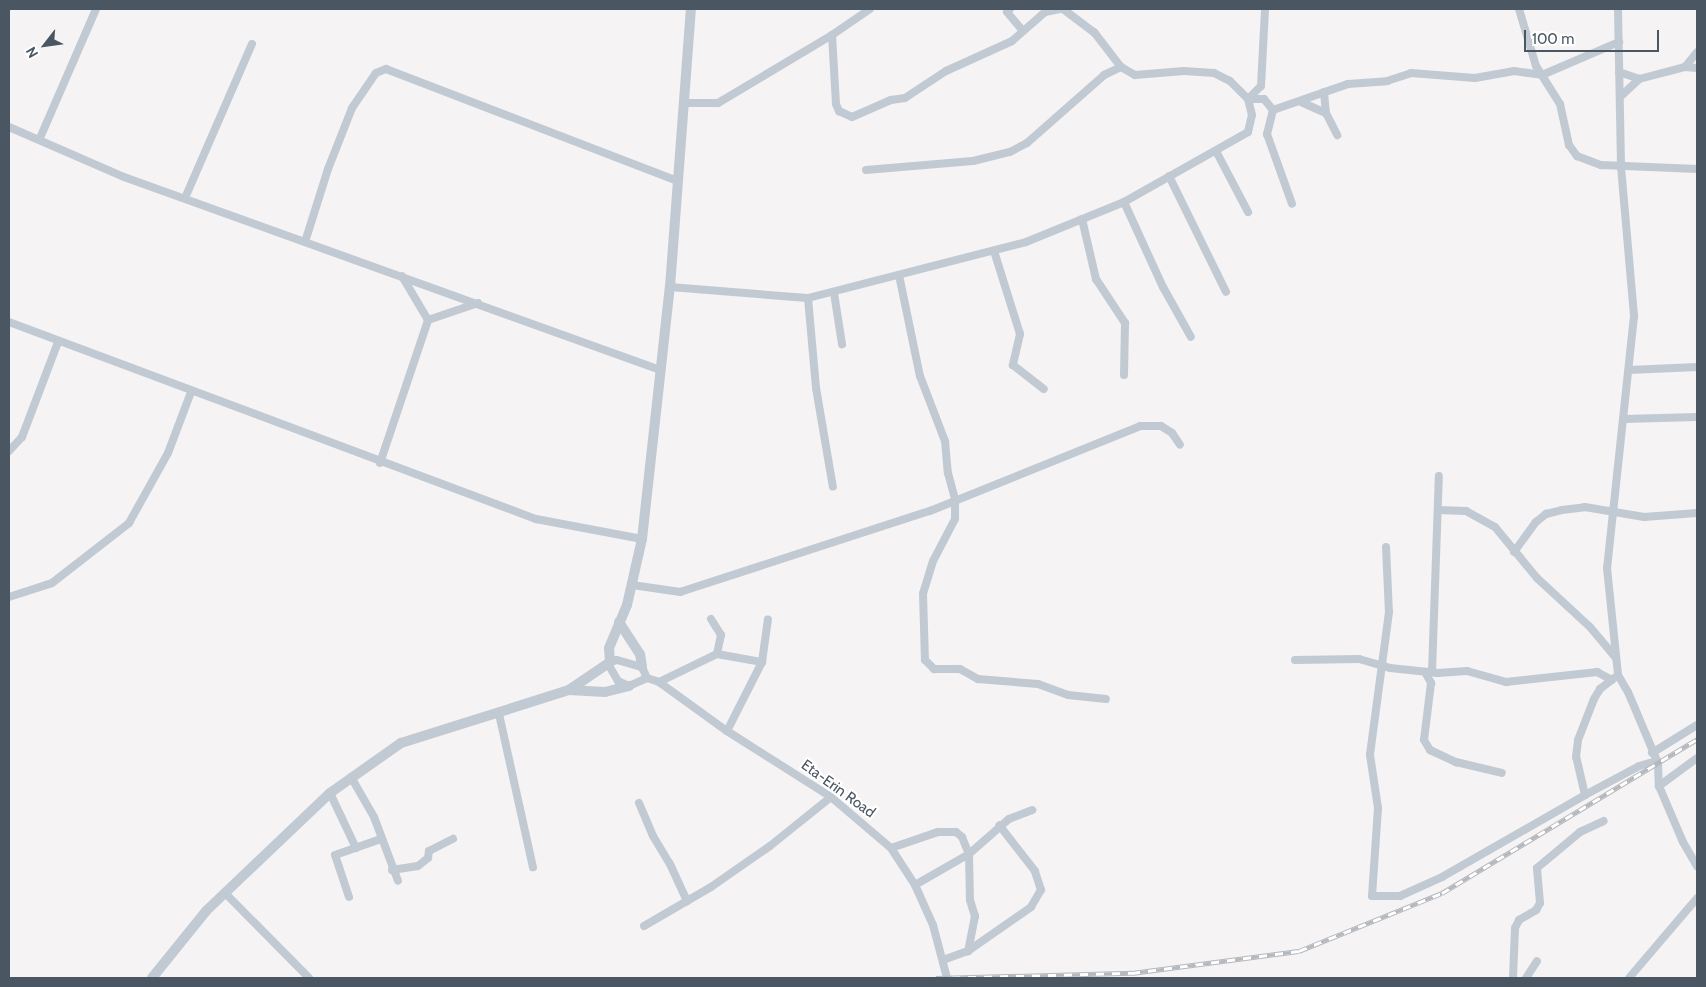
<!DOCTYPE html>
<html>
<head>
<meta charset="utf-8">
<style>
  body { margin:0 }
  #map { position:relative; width:1706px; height:987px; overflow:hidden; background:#f5f3f3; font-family:Cabin,sans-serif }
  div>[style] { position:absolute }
  .minor>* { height:8px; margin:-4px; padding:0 4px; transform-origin:4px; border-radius:4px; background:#c1cad2 }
  .tertiary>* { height:10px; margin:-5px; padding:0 5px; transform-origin:5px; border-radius:5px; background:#c1cad2 }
  .rail>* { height:4.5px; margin-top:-2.25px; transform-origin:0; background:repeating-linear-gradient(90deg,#fff 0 8px,#b5b8bd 0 16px); box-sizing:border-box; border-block:1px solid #b5b8bd }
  span { translate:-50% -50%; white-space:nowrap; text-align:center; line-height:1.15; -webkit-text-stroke:4.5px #fff; paint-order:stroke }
  .street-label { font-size:15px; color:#4a5661 }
  .frame { position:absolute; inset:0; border:10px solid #4a5661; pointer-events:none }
  .north { position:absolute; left:20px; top:20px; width:50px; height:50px; -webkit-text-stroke:4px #fff; paint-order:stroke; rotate:240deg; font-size:14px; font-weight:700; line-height:20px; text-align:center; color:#4a5661 }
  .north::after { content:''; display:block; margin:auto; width:18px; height:22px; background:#4a5661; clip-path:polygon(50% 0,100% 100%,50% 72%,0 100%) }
  .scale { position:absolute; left:1524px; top:30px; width:135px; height:22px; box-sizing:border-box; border:2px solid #4a5661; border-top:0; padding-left:6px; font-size:15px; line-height:18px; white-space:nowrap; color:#4a5661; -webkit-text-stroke:4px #fff; paint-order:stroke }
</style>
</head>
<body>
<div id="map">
  <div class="minor">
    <div style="left:1010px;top:9px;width:4px;rotate:135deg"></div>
    <div style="left:1007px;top:12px;width:23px;rotate:50deg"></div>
    <div style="left:1063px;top:9px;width:39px;rotate:37deg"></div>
    <div style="left:1094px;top:32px;width:44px;rotate:52.4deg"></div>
    <div style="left:1121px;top:67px;width:16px;rotate:30deg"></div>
    <div style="left:1135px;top:75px;width:49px;rotate:-4.7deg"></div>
    <div style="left:1184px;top:71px;width:30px;rotate:4deg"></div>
    <div style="left:1214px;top:73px;width:18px;rotate:27deg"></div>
    <div style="left:1230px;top:81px;width:25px;rotate:45deg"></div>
    <div style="left:1248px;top:99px;width:16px"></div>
    <div style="left:1264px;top:99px;width:14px;rotate:51deg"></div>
    <div style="left:1273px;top:110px;width:25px;rotate:104deg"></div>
    <div style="left:1267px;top:134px;width:74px;rotate:70.3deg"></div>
    <div style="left:1519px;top:9px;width:59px;rotate:73.4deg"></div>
    <div style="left:1536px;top:66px;width:45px;rotate:57.7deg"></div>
    <div style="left:1560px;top:104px;width:42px;rotate:77.6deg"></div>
    <div style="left:1569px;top:145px;width:14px;rotate:54deg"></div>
    <div style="left:1577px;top:156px;width:26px;rotate:21deg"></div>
    <div style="left:1601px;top:165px;width:96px;rotate:2.4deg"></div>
    <div style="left:1618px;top:9px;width:158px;rotate:88.9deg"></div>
    <div style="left:1621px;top:167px;width:150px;rotate:85deg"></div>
    <div style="left:1634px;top:316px;width:253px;rotate:96.1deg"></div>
    <div style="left:1607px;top:568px;width:108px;rotate:84.1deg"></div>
    <div style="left:1618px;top:675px;width:20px;rotate:60deg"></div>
    <div style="left:1628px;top:692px;width:77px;rotate:67.1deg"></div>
    <div style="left:1658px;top:763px;width:23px;rotate:88deg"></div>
    <div style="left:1659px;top:786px;width:61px;rotate:66.8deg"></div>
    <div style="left:1683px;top:842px;width:28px;rotate:60deg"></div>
    <div style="left:832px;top:35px;width:69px;rotate:86.7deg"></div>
    <div style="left:836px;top:104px;width:8px;rotate:67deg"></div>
    <div style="left:839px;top:111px;width:14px;rotate:25deg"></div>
    <div style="left:852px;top:117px;width:43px;rotate:-23.6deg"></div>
    <div style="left:891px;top:100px;width:14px;rotate:-8deg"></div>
    <div style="left:905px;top:98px;width:49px;rotate:-33.4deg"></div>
    <div style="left:946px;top:71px;width:72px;rotate:-24.4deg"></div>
    <div style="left:1012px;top:41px;width:44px;rotate:-41.3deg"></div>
    <div style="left:1045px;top:12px;width:15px;rotate:-11deg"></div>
    <div style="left:1685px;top:67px;width:19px;rotate:-51deg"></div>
    <div style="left:1619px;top:72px;width:21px;rotate:19deg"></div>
    <div style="left:1639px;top:79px;width:48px;rotate:-14.6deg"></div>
    <div style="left:1685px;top:67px;width:12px;rotate:5deg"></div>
    <div style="left:1324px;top:92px;width:21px;rotate:85deg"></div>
    <div style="left:1621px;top:96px;width:25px;rotate:-43deg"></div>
    <div style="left:1301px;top:102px;width:27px;rotate:24deg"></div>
    <div style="left:1326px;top:113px;width:25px;rotate:63deg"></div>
    <div style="left:685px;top:103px;width:33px"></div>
    <div style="left:718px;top:103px;width:133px;rotate:-30.8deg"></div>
    <div style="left:832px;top:35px;width:46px;rotate:-34.4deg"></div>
    <div style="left:1273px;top:110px;width:79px;rotate:-19.1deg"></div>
    <div style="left:1348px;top:84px;width:39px;rotate:-4deg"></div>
    <div style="left:1387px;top:81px;width:25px;rotate:-18deg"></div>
    <div style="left:1411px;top:73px;width:64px;rotate:4.5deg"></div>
    <div style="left:1475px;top:78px;width:40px;rotate:-10deg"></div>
    <div style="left:1514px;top:71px;width:28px;rotate:8deg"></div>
    <div style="left:1542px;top:75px;width:84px;rotate:-23.2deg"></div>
    <div style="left:9px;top:127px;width:125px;rotate:23.5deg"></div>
    <div style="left:124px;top:177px;width:570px;rotate:19.8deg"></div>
    <div style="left:40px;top:138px;width:141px;rotate:-66.5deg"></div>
    <div style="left:1216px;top:151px;width:69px;rotate:62.3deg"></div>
    <div style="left:866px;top:170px;width:107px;rotate:-4.8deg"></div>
    <div style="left:973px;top:161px;width:38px;rotate:-14deg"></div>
    <div style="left:1010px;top:152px;width:19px;rotate:-28deg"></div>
    <div style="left:1027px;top:143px;width:103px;rotate:-41.4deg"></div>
    <div style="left:1104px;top:75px;width:19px;rotate:-25deg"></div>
    <div style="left:1169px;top:176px;width:129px;rotate:63.8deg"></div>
    <div style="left:185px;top:198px;width:168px;rotate:-66.5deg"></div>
    <div style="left:1124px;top:202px;width:94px;rotate:65.4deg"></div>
    <div style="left:1163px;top:287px;width:57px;rotate:60.8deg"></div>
    <div style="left:1082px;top:219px;width:62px;rotate:76.9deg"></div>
    <div style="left:1096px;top:279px;width:53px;rotate:56.6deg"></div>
    <div style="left:1125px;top:323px;width:52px;rotate:91.1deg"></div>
    <div style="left:305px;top:242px;width:77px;rotate:-72.5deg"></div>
    <div style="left:328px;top:169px;width:66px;rotate:-68.5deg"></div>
    <div style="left:352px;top:108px;width:42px;rotate:-55.6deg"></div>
    <div style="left:376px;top:73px;width:11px;rotate:-22deg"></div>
    <div style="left:386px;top:69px;width:313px;rotate:21deg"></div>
    <div style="left:994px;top:251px;width:87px;rotate:72.6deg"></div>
    <div style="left:1020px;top:334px;width:32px;rotate:103deg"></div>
    <div style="left:1013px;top:365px;width:39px;rotate:38deg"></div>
    <div style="left:899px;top:275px;width:103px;rotate:78.3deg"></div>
    <div style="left:920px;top:376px;width:70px;rotate:69deg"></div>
    <div style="left:945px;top:441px;width:32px;rotate:85deg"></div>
    <div style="left:948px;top:473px;width:28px;rotate:75deg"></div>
    <div style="left:955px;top:500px;width:19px;rotate:90deg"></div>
    <div style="left:955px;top:519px;width:47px;rotate:117.6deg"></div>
    <div style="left:933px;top:561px;width:34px;rotate:107deg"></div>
    <div style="left:923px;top:594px;width:66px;rotate:88.3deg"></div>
    <div style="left:925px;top:660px;width:13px;rotate:45deg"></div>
    <div style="left:934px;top:669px;width:26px"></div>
    <div style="left:960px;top:669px;width:21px;rotate:29deg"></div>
    <div style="left:978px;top:679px;width:60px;rotate:4.8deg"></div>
    <div style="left:1038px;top:684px;width:32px;rotate:20deg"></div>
    <div style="left:1068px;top:695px;width:38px;rotate:6deg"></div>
    <div style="left:670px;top:287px;width:138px;rotate:4.6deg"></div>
    <div style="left:808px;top:298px;width:225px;rotate:-14.4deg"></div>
    <div style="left:1026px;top:242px;width:106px;rotate:-22.2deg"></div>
    <div style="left:1124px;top:202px;width:142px;rotate:-29.4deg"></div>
    <div style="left:1248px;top:132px;width:17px;rotate:-77deg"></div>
    <div style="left:1252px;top:115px;width:16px;rotate:-104deg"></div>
    <div style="left:1248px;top:99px;width:18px;rotate:-45deg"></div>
    <div style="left:1261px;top:86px;width:77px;rotate:-87deg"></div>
    <div style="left:834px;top:293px;width:52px;rotate:81.1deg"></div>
    <div style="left:808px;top:298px;width:90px;rotate:84.9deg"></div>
    <div style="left:816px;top:388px;width:100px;rotate:80.3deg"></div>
    <div style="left:428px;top:320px;width:53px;rotate:-18.8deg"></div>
    <div style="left:9px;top:322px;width:563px;rotate:20.5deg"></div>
    <div style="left:536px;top:519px;width:108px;rotate:10.7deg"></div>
    <div style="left:1629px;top:370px;width:68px;rotate:-2.5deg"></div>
    <div style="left:1624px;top:419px;width:73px;rotate:-1.6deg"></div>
    <div style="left:9px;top:451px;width:19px;rotate:-47deg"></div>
    <div style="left:22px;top:437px;width:102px;rotate:-69.2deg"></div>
    <div style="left:380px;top:463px;width:151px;rotate:-71.4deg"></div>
    <div style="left:428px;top:320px;width:51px;rotate:-120.6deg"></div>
    <div style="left:1438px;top:510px;width:28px;rotate:2deg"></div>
    <div style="left:1466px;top:511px;width:33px;rotate:29deg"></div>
    <div style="left:1495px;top:527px;width:66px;rotate:50.5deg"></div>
    <div style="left:1537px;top:578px;width:72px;rotate:42.8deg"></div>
    <div style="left:1590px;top:627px;width:40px;rotate:50deg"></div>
    <div style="left:1386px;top:547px;width:65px;rotate:87.4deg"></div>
    <div style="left:1389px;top:612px;width:144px;rotate:97.6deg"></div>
    <div style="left:1370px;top:755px;width:54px;rotate:81.4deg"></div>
    <div style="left:1378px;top:808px;width:88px;rotate:93.9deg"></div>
    <div style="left:1372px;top:896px;width:28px"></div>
    <div style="left:1400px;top:896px;width:46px;rotate:-24.3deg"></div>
    <div style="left:1442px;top:877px;width:165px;rotate:-29.8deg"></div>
    <div style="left:1585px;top:795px;width:61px;rotate:-28.2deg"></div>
    <div style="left:1639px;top:766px;width:19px;rotate:-16deg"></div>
    <div style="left:1514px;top:552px;width:37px;rotate:-54deg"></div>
    <div style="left:1536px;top:522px;width:13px;rotate:-39deg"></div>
    <div style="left:1546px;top:514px;width:16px;rotate:-14deg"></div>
    <div style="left:1562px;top:510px;width:23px;rotate:-7deg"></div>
    <div style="left:1585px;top:507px;width:60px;rotate:9.6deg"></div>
    <div style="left:1644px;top:517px;width:53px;rotate:-4.3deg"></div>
    <div style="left:632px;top:585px;width:49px;rotate:8.3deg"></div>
    <div style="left:680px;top:592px;width:263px;rotate:-18deg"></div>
    <div style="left:930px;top:511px;width:227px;rotate:-22deg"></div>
    <div style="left:1140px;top:426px;width:21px"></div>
    <div style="left:1161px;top:426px;width:13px;rotate:32deg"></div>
    <div style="left:1172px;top:433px;width:14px;rotate:56deg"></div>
    <div style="left:9px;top:597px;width:45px;rotate:-18deg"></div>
    <div style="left:52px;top:583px;width:98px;rotate:-37.9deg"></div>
    <div style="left:129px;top:523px;width:80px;rotate:-60.9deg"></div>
    <div style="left:168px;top:453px;width:65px;rotate:-69.3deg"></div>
    <div style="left:711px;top:619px;width:19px;rotate:58deg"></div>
    <div style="left:721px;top:635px;width:19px;rotate:102deg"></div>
    <div style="left:617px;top:660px;width:26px;rotate:16deg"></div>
    <div style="left:642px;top:667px;width:12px;rotate:66deg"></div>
    <div style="left:647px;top:678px;width:20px;rotate:156deg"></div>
    <div style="left:629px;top:686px;width:12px;rotate:-156deg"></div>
    <div style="left:618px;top:681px;width:16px;rotate:-120deg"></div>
    <div style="left:610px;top:667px;width:5px;rotate:-90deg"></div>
    <div style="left:610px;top:662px;width:7px;rotate:-16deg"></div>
    <div style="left:1295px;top:660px;width:64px;rotate:-0.9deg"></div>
    <div style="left:1359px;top:659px;width:32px;rotate:16deg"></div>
    <div style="left:1390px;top:668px;width:48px;rotate:5.9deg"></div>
    <div style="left:1438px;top:673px;width:29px;rotate:-4deg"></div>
    <div style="left:1467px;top:671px;width:41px;rotate:15.8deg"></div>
    <div style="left:1506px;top:682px;width:92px;rotate:-6.3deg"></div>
    <div style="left:1597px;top:672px;width:17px;rotate:28deg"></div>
    <div style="left:1425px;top:672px;width:13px;rotate:61deg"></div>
    <div style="left:1431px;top:683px;width:57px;rotate:97deg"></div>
    <div style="left:1424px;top:740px;width:12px;rotate:59deg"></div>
    <div style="left:1430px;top:750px;width:29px;rotate:25deg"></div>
    <div style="left:1456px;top:762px;width:47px;rotate:13.4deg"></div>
    <div style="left:1432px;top:672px;width:196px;rotate:-88deg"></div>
    <div style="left:647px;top:678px;width:13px;rotate:18deg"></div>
    <div style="left:659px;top:682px;width:84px;rotate:35.8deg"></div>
    <div style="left:727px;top:731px;width:123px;rotate:32.4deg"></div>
    <div style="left:831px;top:797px;width:79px;rotate:40.4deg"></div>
    <div style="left:891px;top:848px;width:44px;rotate:57deg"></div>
    <div style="left:915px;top:885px;width:44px;rotate:65.8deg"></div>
    <div style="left:933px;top:925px;width:55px;rotate:75.2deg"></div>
    <div style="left:659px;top:682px;width:64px;rotate:-25.8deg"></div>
    <div style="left:717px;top:654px;width:46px;rotate:10.1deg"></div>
    <div style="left:499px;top:714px;width:157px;rotate:77.5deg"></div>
    <div style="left:727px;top:731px;width:77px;rotate:-63.1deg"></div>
    <div style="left:762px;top:662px;width:43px;rotate:-82.1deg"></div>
    <div style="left:1652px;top:753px;width:53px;rotate:-31.9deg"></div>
    <div style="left:351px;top:777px;width:46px;rotate:60.1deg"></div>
    <div style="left:374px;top:817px;width:68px;rotate:69.4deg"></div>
    <div style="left:1659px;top:786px;width:47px;rotate:-36.4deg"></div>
    <div style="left:330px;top:793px;width:61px;rotate:64.7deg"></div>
    <div style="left:1585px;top:795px;width:39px;rotate:-103deg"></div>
    <div style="left:1576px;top:757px;width:17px;rotate:-83deg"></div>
    <div style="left:1578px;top:740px;width:44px;rotate:-68.7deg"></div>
    <div style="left:1594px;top:699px;width:12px;rotate:-59deg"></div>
    <div style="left:1600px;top:689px;width:18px;rotate:-38deg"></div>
    <div style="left:639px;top:803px;width:36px;rotate:67deg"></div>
    <div style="left:653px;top:836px;width:33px;rotate:59deg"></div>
    <div style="left:670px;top:864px;width:41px;rotate:65.3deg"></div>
    <div style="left:891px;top:848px;width:50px;rotate:-18.8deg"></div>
    <div style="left:938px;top:832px;width:18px"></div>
    <div style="left:956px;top:832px;width:8px;rotate:40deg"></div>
    <div style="left:962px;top:837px;width:18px;rotate:68deg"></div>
    <div style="left:969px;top:854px;width:46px;rotate:88.8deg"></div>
    <div style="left:970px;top:900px;width:17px;rotate:73deg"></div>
    <div style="left:975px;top:916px;width:36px;rotate:101deg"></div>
    <div style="left:392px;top:870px;width:26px;rotate:-9deg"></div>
    <div style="left:418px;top:866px;width:13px;rotate:-39deg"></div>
    <div style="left:428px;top:858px;width:7px;rotate:-82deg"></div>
    <div style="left:429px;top:851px;width:27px;rotate:-27deg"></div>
    <div style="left:915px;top:885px;width:62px;rotate:-29.9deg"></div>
    <div style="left:969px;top:854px;width:53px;rotate:-41.2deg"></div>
    <div style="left:1009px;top:819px;width:25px;rotate:-21deg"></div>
    <div style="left:226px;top:894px;width:118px;rotate:45.3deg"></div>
    <div style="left:349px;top:897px;width:44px;rotate:-108.4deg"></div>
    <div style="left:335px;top:855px;width:49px;rotate:-19.2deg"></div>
    <div style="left:644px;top:926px;width:78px;rotate:-30.2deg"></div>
    <div style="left:711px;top:887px;width:72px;rotate:-34.8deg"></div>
    <div style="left:770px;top:846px;width:78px;rotate:-38.8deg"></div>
    <div style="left:943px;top:960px;width:27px;rotate:-20deg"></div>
    <div style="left:968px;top:951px;width:77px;rotate:-34.9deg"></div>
    <div style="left:1031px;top:907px;width:20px;rotate:-60deg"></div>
    <div style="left:1041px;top:890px;width:20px;rotate:-108deg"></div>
    <div style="left:1035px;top:871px;width:58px;rotate:-128deg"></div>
    <div style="left:1513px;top:978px;width:50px;rotate:-87.7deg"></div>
    <div style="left:1515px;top:928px;width:9px;rotate:-63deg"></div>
    <div style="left:1519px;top:920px;width:20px;rotate:-30deg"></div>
    <div style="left:1536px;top:910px;width:8px;rotate:-60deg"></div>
    <div style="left:1540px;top:903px;width:35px;rotate:-95deg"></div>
    <div style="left:1537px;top:868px;width:56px;rotate:-39.9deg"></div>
    <div style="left:1580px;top:832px;width:26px;rotate:-25deg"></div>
    <div style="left:1526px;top:978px;width:20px;rotate:-57deg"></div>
    <div style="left:1629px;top:978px;width:105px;rotate:-49.6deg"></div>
  </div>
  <div class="tertiary">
    <div style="left:619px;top:622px;width:38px;rotate:57deg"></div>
    <div style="left:640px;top:654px;width:13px;rotate:81deg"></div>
    <div style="left:569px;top:690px;width:36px;rotate:3deg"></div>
    <div style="left:605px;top:692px;width:25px;rotate:-14deg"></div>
    <div style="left:152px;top:978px;width:86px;rotate:-51.1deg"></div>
    <div style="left:206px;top:911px;width:171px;rotate:-43.6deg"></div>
    <div style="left:330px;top:793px;width:87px;rotate:-35.2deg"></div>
    <div style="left:401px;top:743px;width:176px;rotate:-17.5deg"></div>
    <div style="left:569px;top:690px;width:50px;rotate:-34.3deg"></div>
    <div style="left:610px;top:662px;width:14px;rotate:-94deg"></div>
    <div style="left:609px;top:648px;width:47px;rotate:-67.3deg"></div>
    <div style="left:627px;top:605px;width:68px;rotate:-77.2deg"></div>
    <div style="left:642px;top:539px;width:254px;rotate:-83.7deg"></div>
    <div style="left:670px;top:287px;width:279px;rotate:-85.7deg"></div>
  </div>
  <div class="rail">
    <div style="left:936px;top:978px;width:196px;rotate:-1.5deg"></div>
    <div style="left:1132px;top:973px;width:168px;rotate:-7.5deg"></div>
    <div style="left:1299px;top:951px;width:154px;rotate:-22.1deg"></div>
    <div style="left:1442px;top:893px;width:298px;rotate:-31.1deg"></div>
  </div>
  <div class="street-label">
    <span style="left:838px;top:789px;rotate:36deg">Eta-Erin Road</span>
  </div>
  <div class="frame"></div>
  <div class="north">N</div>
  <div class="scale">100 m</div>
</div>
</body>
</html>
